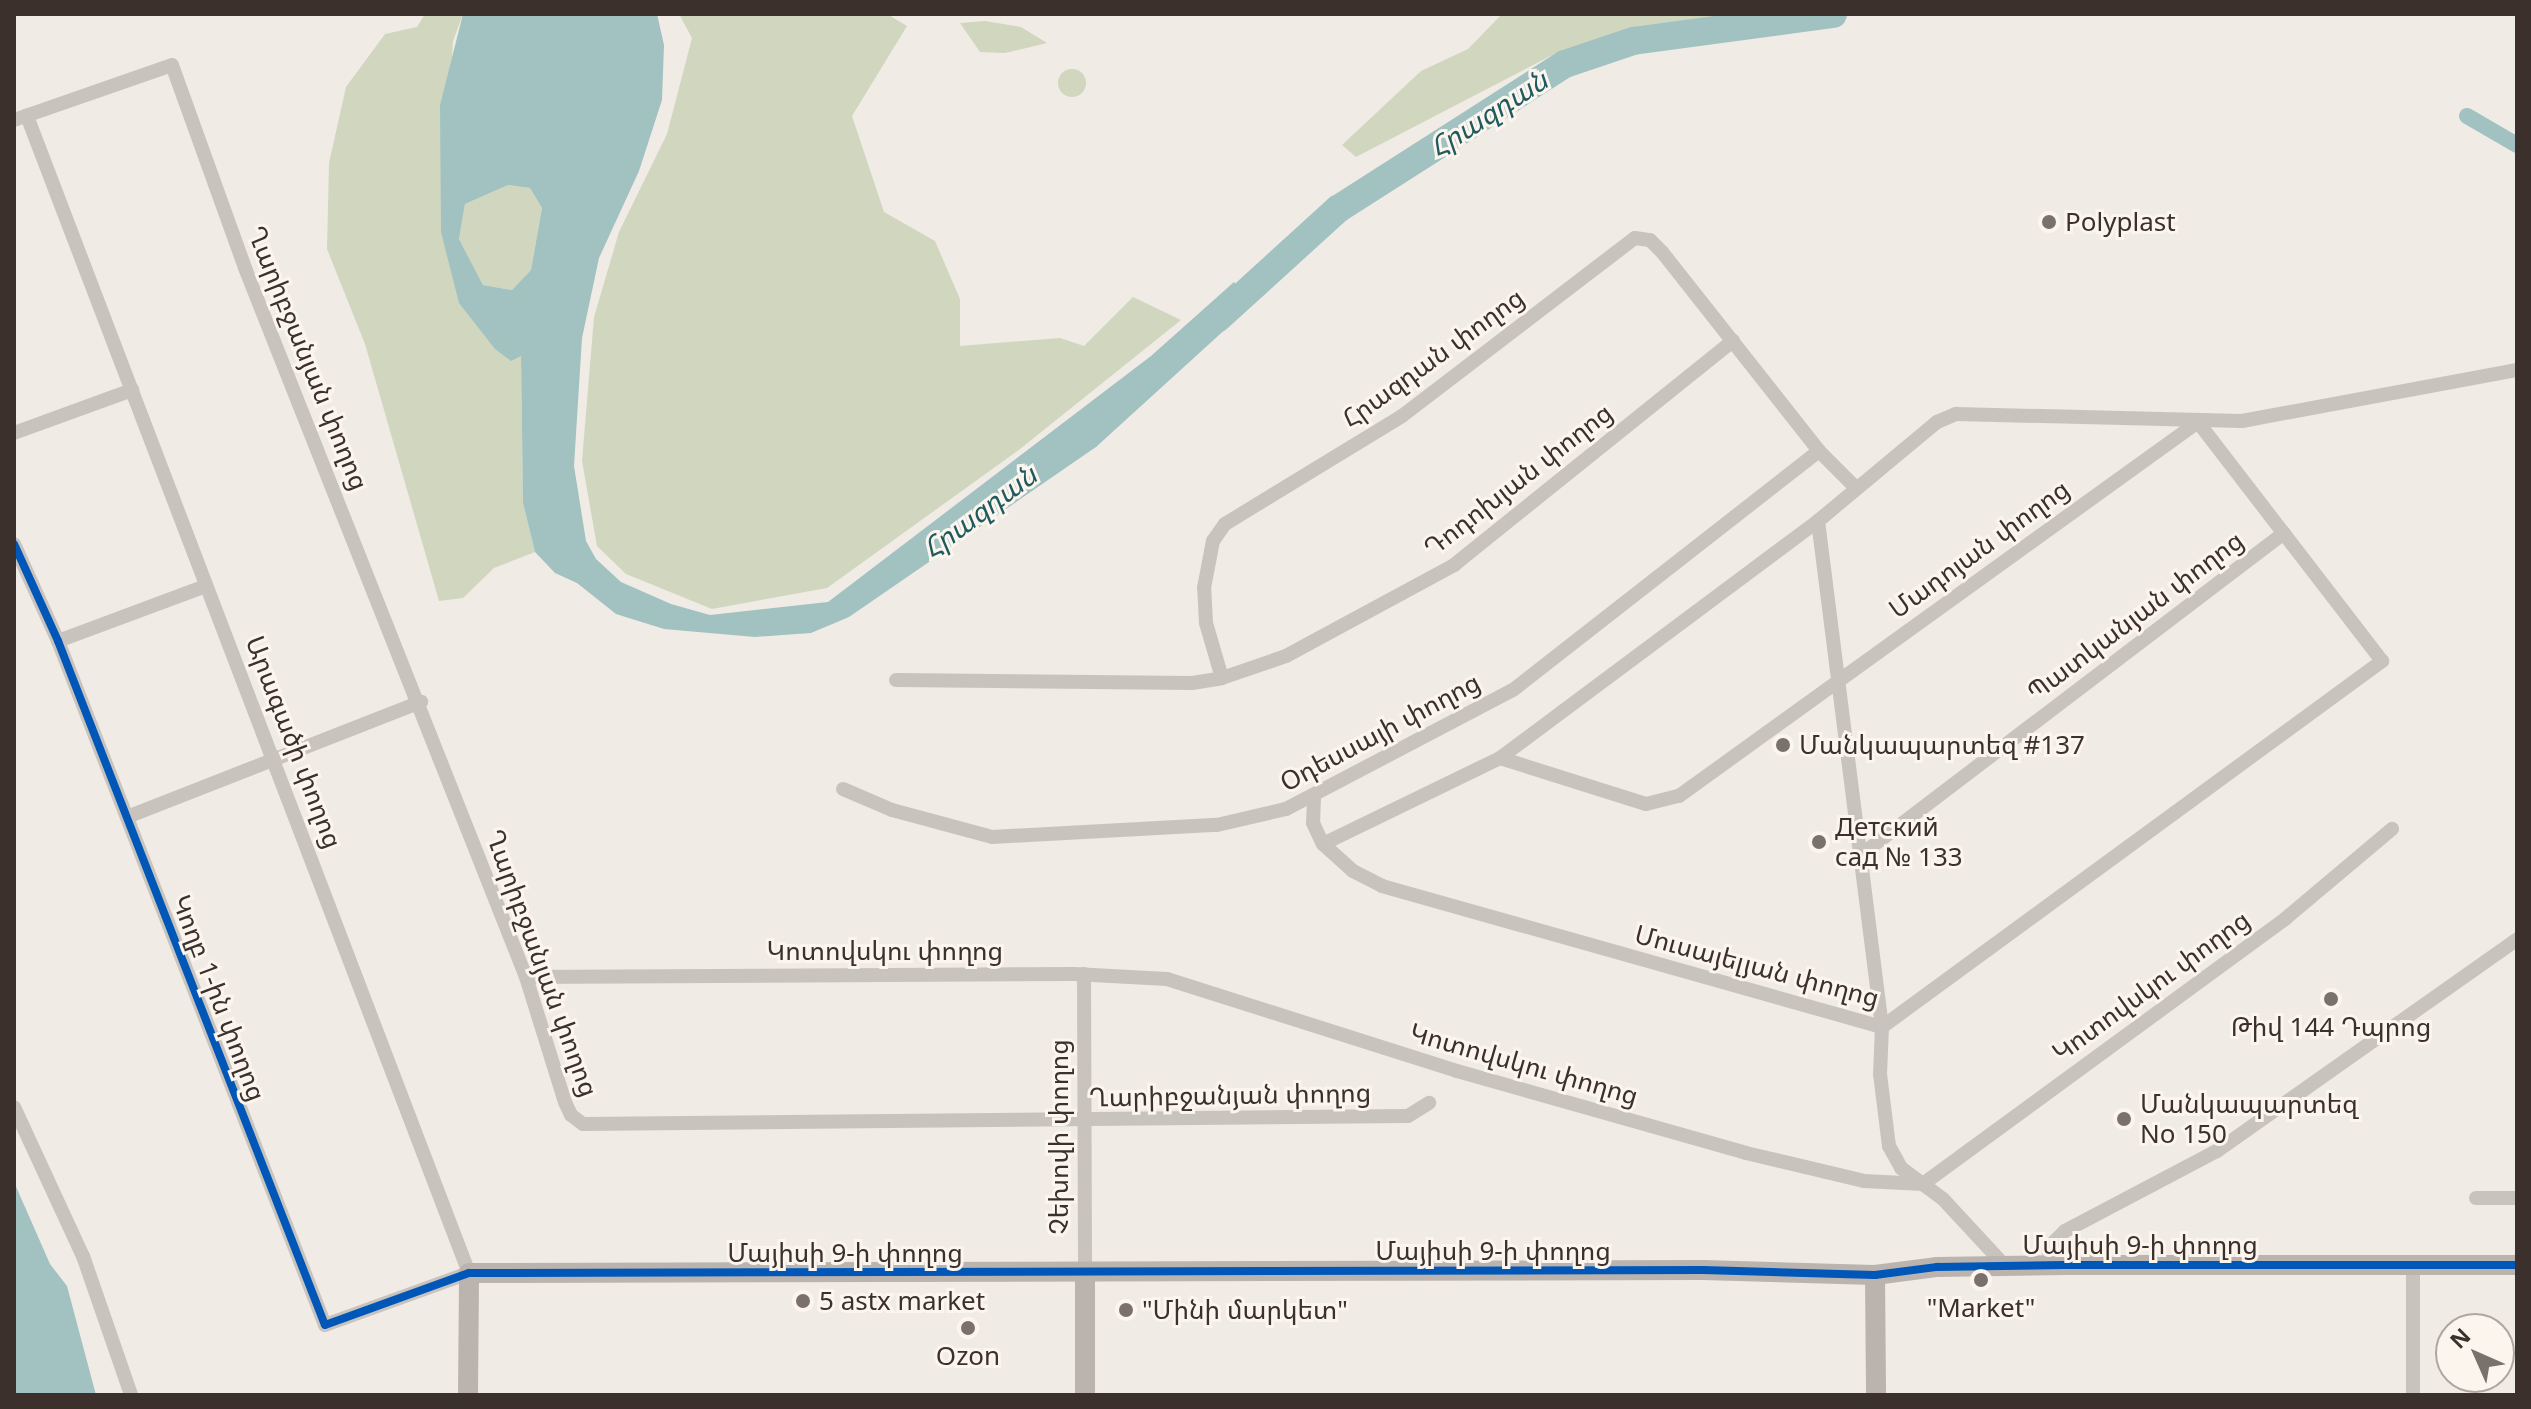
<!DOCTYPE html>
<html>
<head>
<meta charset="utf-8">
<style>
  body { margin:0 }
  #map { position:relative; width:2531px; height:1409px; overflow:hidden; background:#f0ebe5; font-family:"Noto Sans","Noto Sans Armenian",sans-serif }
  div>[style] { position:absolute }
  .green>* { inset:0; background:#d1d6bf }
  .round { border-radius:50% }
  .water>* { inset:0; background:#a1c2c1 }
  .canal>* { height:16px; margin:-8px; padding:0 8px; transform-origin:8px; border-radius:8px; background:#a1c2c1 }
  .river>* { height:28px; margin:-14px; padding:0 14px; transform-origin:14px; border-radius:14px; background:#a1c2c1 }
  .street>* { height:14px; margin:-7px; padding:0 7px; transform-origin:7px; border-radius:7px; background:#c9c3be }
  .secondary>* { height:20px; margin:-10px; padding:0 10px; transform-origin:10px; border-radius:10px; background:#bab3ae }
  .cycleway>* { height:8px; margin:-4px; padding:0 4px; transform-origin:4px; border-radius:4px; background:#0057b8 }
  .dots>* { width:22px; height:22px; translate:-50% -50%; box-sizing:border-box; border:4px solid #fbf5ee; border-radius:50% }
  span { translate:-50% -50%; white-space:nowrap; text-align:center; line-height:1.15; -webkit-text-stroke:6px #fbf5ee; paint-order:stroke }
  .poi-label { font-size:26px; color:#3b302b }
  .left { translate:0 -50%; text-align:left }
  .street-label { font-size:26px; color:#3b302b }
  .water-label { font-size:28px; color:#1f5a5e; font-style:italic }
  .frame { position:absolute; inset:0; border:16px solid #3b302b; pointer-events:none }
  .north { position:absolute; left:2435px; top:1313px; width:80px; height:80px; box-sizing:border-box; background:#fbf5ee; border:2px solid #aea6a0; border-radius:50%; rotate:315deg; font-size:22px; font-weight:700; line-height:32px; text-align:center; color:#3b302b }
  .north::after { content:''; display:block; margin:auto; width:28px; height:36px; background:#7a716c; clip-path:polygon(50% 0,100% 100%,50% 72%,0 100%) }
</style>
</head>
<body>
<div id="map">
  <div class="green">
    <div style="clip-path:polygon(425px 14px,463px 14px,453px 41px,441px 232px,521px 355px,523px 503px,535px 552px,494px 568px,463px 598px,439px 601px,365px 344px,327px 249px,329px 163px,346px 87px,385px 34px,417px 27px)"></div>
    <div style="clip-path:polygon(679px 14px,887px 14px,907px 26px,852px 116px,884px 212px,935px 241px,960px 299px,960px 346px,1060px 338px,1084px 346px,1133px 297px,1181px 320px,1020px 449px,827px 588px,712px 609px,626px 574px,597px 546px,582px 461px,594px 317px,619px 232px,667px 134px,692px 38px)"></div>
    <div style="clip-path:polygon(1502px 14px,1755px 14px,1560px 51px,1356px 157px,1342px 145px,1421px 71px,1468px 49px)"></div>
    <div style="clip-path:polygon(985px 21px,1021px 27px,1047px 43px,1005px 53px,980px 52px,960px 23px)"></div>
    <div class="round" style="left:1058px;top:69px;width:28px;height:28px"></div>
    <div style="clip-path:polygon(508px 185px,530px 188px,542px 208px,531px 270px,512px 290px,483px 285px,459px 239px,465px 204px)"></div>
  </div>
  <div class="water">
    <div style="clip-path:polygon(evenodd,463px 14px,657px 14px,664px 45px,662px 100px,639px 171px,599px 258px,582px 338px,574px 466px,586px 541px,596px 559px,621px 582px,671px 604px,710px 615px,828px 602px,1151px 356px,1234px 282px,1252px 305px,1096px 447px,849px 617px,811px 633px,755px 637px,664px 629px,616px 614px,577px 583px,555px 573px,535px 552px,523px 503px,521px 356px,511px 361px,495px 349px,459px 303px,441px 232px,440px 105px,463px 14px,508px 185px,530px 188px,542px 208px,531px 270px,512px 290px,483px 285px,459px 239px,465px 204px,508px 185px)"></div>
    <div style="clip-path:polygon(14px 1182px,50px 1264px,67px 1286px,96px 1395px,14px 1395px)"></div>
  </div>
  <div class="canal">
    <div style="left:2467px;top:116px;width:58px;rotate:30.1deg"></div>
  </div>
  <div class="river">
    <div style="left:1217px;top:319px;width:164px;rotate:-42.3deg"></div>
    <div style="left:1338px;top:209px;width:269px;rotate:-32.6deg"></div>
    <div style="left:1565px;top:64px;width:72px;rotate:-18.7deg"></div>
    <div style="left:1633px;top:41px;width:202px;rotate:-7.7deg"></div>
  </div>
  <div class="street">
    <div style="left:14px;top:120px;width:167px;rotate:-19.2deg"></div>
    <div style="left:172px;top:65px;width:216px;rotate:70.2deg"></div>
    <div style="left:245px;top:268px;width:763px;rotate:68.38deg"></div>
    <div style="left:526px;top:977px;width:131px;rotate:72.7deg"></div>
    <div style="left:565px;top:1102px;width:14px;rotate:65deg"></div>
    <div style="left:571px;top:1115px;width:15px;rotate:37deg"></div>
    <div style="left:583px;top:1124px;width:825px;rotate:-0.56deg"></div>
    <div style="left:1408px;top:1116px;width:25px;rotate:-32deg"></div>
    <div style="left:14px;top:433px;width:126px;rotate:-20deg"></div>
    <div style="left:1818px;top:521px;width:510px;rotate:82.79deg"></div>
    <div style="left:1882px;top:1027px;width:47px;rotate:92.4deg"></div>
    <div style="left:1880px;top:1074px;width:73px;rotate:82.9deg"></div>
    <div style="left:1889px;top:1146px;width:25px;rotate:61deg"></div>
    <div style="left:1901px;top:1168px;width:52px;rotate:36.4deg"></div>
    <div style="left:1943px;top:1199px;width:91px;rotate:47.2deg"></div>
    <div style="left:14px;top:544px;width:107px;rotate:65.6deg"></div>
    <div style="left:58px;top:641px;width:734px;rotate:68.68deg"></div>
    <div style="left:325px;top:1325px;width:153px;rotate:-19.9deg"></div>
    <div style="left:469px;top:1273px;width:1239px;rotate:-110.91deg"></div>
    <div style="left:58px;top:641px;width:158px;rotate:-20.4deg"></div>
    <div style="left:1222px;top:678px;width:57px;rotate:-106.2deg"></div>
    <div style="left:1206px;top:623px;width:35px;rotate:-93deg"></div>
    <div style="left:1204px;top:588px;width:48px;rotate:-79.2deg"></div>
    <div style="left:1213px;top:541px;width:21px;rotate:-55deg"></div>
    <div style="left:1225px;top:524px;width:207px;rotate:-31.4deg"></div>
    <div style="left:1402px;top:416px;width:293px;rotate:-37.4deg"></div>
    <div style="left:1635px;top:238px;width:15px;rotate:8deg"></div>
    <div style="left:1650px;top:240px;width:17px;rotate:45deg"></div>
    <div style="left:1662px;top:252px;width:253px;rotate:51.7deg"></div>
    <div style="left:1819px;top:451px;width:52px;rotate:45deg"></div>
    <div style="left:896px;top:680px;width:296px;rotate:0.6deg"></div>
    <div style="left:1192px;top:683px;width:30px;rotate:-9deg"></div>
    <div style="left:1222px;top:678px;width:68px;rotate:-19deg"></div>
    <div style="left:1286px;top:656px;width:191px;rotate:-28.4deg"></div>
    <div style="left:1454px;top:565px;width:358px;rotate:-38.8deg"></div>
    <div style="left:1500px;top:758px;width:153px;rotate:17.5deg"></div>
    <div style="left:1646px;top:804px;width:34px;rotate:-14deg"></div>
    <div style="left:1679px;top:796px;width:640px;rotate:-35.78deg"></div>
    <div style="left:843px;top:789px;width:53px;rotate:23.2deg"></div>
    <div style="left:892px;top:810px;width:104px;rotate:15.1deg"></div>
    <div style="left:992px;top:837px;width:225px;rotate:-3.1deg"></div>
    <div style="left:1217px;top:825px;width:71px;rotate:-13.1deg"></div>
    <div style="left:1286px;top:809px;width:256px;rotate:-27.7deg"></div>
    <div style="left:1513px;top:690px;width:388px;rotate:-38deg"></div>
    <div style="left:1314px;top:797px;width:26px;rotate:92deg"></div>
    <div style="left:1313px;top:823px;width:23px;rotate:65deg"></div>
    <div style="left:1323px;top:844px;width:40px;rotate:42deg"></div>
    <div style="left:1353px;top:871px;width:33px;rotate:27deg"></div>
    <div style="left:1382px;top:886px;width:520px;rotate:15.75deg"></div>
    <div style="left:1882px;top:1027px;width:620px;rotate:-36.2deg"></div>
    <div style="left:2382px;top:661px;width:302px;rotate:-127.6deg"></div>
    <div style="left:127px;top:817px;width:316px;rotate:-21.4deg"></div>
    <div style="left:1323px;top:844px;width:197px;rotate:-25.9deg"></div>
    <div style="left:1500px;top:758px;width:397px;rotate:-36.7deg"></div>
    <div style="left:1818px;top:521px;width:155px;rotate:-39.8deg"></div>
    <div style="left:1937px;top:422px;width:21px;rotate:-23deg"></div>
    <div style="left:1956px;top:414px;width:286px;rotate:1.4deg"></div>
    <div style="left:2242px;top:421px;width:280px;rotate:-10.5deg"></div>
    <div style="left:1862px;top:854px;width:530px;rotate:-37.26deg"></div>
    <div style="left:1084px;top:974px;width:299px;rotate:89.8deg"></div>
    <div style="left:526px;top:977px;width:548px;rotate:-0.31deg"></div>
    <div style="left:1074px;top:974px;width:93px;rotate:3.1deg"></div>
    <div style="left:1167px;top:979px;width:304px;rotate:17.6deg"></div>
    <div style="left:1457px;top:1071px;width:300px;rotate:15.8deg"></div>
    <div style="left:1746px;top:1153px;width:121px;rotate:13.3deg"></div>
    <div style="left:1864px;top:1181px;width:59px;rotate:2.9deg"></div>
    <div style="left:1923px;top:1184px;width:449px;rotate:-36.2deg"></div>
    <div style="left:2285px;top:919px;width:140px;rotate:-40.1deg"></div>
    <div style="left:14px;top:1107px;width:164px;rotate:65.2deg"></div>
    <div style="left:83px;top:1256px;width:147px;rotate:70.9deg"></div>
    <div style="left:2476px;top:1198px;width:41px"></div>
    <div style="left:2052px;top:1265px;width:17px;rotate:-103deg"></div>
    <div style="left:2048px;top:1248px;width:24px;rotate:-45deg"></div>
    <div style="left:2065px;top:1231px;width:172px;rotate:-27.8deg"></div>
    <div style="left:2217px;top:1151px;width:367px;rotate:-35.2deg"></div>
    <div style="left:2413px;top:1395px;width:131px;rotate:-90deg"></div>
  </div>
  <div class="secondary">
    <div style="left:1085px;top:1273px;width:122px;rotate:90deg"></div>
    <div style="left:1875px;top:1275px;width:120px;rotate:89.5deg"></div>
    <div style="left:468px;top:1395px;width:122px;rotate:-89.5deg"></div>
    <div style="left:469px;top:1273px;width:1234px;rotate:-0.14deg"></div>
    <div style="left:1703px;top:1270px;width:172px;rotate:1.7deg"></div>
    <div style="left:1875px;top:1275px;width:63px;rotate:-7.4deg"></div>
    <div style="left:1937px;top:1267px;width:127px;rotate:-0.9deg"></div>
    <div style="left:2064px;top:1265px;width:453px"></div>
  </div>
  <div class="cycleway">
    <div style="left:14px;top:544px;width:107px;rotate:65.6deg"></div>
    <div style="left:58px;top:641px;width:734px;rotate:68.68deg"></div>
    <div style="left:325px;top:1325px;width:153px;rotate:-19.9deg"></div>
    <div style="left:469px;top:1273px;width:1234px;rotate:-0.14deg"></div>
    <div style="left:1703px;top:1270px;width:172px;rotate:1.7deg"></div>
    <div style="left:1875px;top:1275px;width:63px;rotate:-7.4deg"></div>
    <div style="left:1937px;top:1267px;width:127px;rotate:-0.9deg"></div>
    <div style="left:2064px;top:1265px;width:453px"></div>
  </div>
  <div class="dots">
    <div style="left:2049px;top:222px;background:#7a716c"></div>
    <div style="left:1783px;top:745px;background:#7a716c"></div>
    <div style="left:1819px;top:842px;background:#7a716c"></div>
    <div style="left:2331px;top:999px;background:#7a716c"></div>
    <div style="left:2124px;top:1119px;background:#7a716c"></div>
    <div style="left:1981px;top:1280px;background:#7a716c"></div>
    <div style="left:803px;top:1301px;background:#7a716c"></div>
    <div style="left:1126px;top:1310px;background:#7a716c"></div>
    <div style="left:968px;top:1328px;background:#7a716c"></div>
  </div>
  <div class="poi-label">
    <span class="left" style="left:2065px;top:222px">Polyplast</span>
    <span class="left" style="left:1799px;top:745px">Մանկապարտեզ #137</span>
    <span class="left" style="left:1835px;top:842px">Детский<br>сад № 133</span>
    <span style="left:2331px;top:1027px">Թիվ 144 Դպրոց</span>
    <span class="left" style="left:2140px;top:1119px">Մանկապարտեզ<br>No 150</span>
    <span class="left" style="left:819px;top:1301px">5 astx market</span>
    <span style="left:1981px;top:1308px">"Market"</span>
    <span class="left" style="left:1142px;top:1310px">"Մինի մարկետ"</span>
    <span style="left:968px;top:1356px">Ozon</span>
  </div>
  <div class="street-label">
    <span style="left:308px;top:358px;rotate:68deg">Ղարիբջանյան փողոց</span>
    <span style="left:1433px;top:358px;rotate:-36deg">Հրազդան փողոց</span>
    <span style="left:1518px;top:480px;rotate:-38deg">Դոդոխյան փողոց</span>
    <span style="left:1979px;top:549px;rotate:-36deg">Մադոյան փողոց</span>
    <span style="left:2135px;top:616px;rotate:-37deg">Պատկանյան փողոց</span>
    <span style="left:1380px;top:732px;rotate:-28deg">Օդեսսայի փողոց</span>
    <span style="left:294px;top:742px;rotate:69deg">Արագածի փողոց</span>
    <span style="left:885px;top:951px">Կոտովսկու փողոց</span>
    <span style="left:542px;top:963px;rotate:70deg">Ղարիբջանյան փողոց</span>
    <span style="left:1757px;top:966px;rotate:15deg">Մուսայելյան փողոց</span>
    <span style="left:2151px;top:986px;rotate:-36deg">Կոտովսկու փողոց</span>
    <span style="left:219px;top:998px;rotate:69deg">Կողբ 1-ին փողոց</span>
    <span style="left:1524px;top:1064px;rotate:16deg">Կոտովսկու փողոց</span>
    <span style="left:1230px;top:1095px;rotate:-1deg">Ղարիբջանյան փողոց</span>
    <span style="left:1059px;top:1137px;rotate:-90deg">Չեխովի փողոց</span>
    <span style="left:2140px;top:1245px">Մայիսի 9-ի փողոց</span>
    <span style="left:1493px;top:1251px">Մայիսի 9-ի փողոց</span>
    <span style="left:845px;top:1253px">Մայիսի 9-ի փողոց</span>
  </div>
  <div class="water-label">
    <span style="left:1488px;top:113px;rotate:-33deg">Հրազդան</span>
    <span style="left:979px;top:511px;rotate:-37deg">Հրազդան</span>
  </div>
  <div class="frame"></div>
  <div class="north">N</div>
</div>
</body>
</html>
